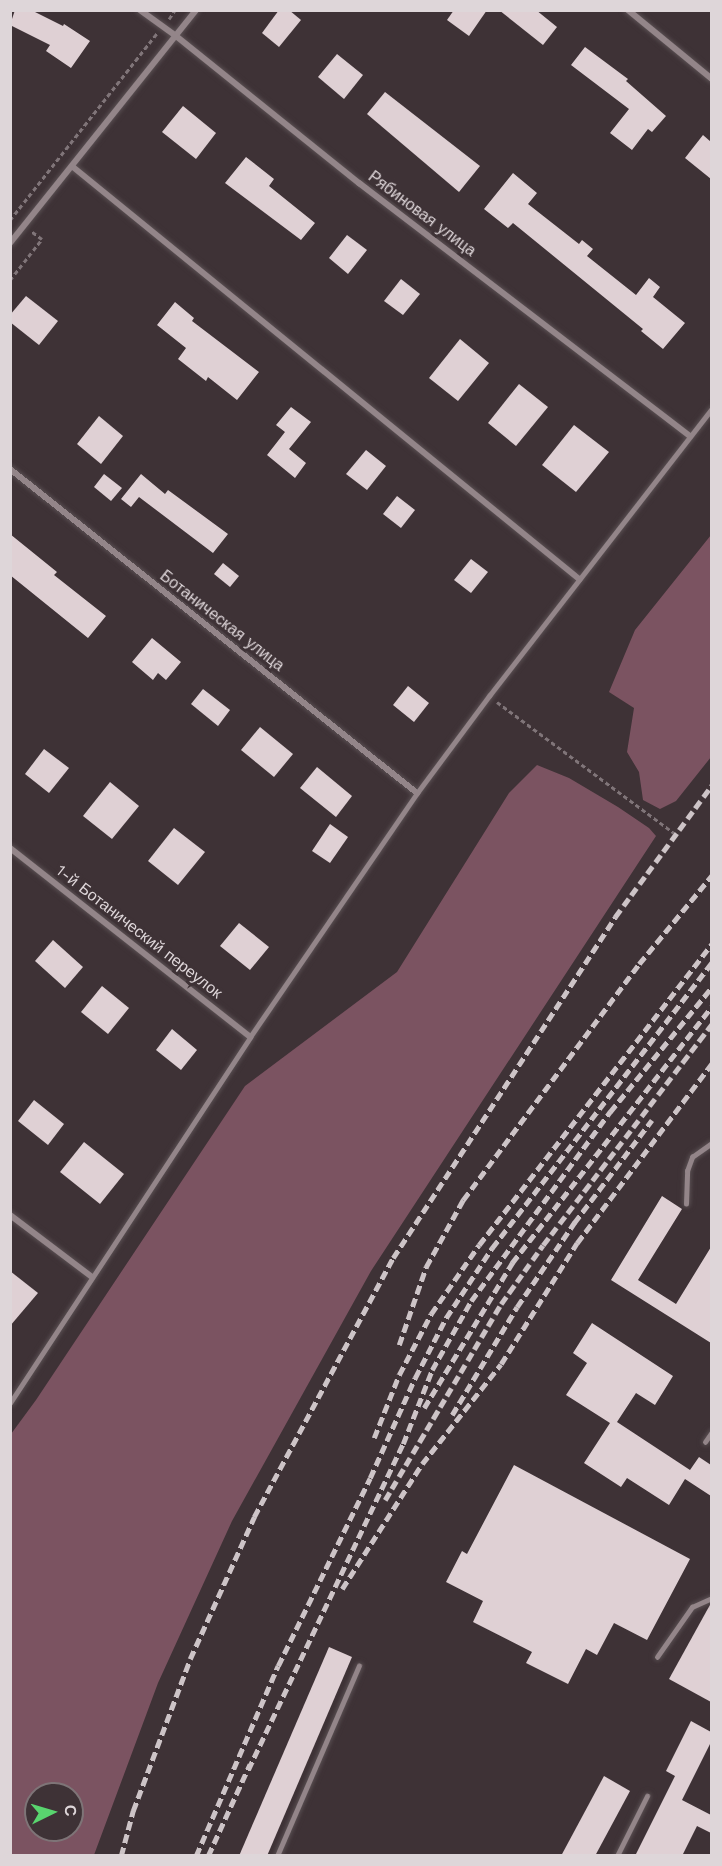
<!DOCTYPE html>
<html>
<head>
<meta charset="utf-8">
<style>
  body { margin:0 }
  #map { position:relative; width:722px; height:1866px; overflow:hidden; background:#3e3236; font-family:"Work Sans",sans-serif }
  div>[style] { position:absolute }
  .green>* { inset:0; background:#7b5361 }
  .building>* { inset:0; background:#dfd0d4 }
  .path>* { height:3px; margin-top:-1.5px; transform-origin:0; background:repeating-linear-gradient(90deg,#807579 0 4.5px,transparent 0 7.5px) }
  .roads { filter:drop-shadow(0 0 2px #594f52) drop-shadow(0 0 2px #594f52) }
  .service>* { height:4.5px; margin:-2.25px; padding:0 2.25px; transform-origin:2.25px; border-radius:2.25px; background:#938589 }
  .minor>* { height:6px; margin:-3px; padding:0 3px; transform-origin:3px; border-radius:3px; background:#938589 }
  .rail>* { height:4.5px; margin-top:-2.25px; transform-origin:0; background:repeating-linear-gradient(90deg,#cdc4c7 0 9px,transparent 0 13.5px) }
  span { translate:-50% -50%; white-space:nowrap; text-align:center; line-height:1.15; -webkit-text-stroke:6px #3e3236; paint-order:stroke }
  .street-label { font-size:16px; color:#ded6d9 }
  .frame { position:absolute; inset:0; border:12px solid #ded6d9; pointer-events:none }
  .north { position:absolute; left:24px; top:1782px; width:60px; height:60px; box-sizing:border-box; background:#3e3236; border:2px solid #7e7477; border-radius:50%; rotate:85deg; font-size:16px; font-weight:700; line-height:24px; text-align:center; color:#ded6d9 }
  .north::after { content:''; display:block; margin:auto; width:21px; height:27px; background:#59d56f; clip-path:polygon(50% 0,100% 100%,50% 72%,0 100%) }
</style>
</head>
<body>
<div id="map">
  <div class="green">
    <div style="clip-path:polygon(711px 535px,711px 757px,676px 801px,660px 809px,643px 800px,639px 772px,627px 752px,634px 708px,609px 692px,635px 630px)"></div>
    <div style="clip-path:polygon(evenodd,537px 765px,569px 778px,618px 807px,649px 828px,656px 836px,371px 1271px,232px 1521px,158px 1683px,94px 1855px,11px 1855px,11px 1434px,36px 1400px,245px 1086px,397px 972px,509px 793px,537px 765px,36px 1794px,72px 1794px,72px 1830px,36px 1830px,36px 1794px)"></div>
  </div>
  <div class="building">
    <div style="clip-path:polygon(15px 10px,31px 10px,63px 26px,64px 24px,90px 41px,71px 68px,46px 51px,50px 45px,10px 25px)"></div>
    <div style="clip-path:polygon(279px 10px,289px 10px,301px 20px,279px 47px,262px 33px)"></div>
    <div style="clip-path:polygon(454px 10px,487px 10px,469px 36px,447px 20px)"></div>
    <div style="clip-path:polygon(499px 10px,536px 10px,557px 27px,543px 45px)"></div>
    <div style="clip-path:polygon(585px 47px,628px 79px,626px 81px,666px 116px,652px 132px,648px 129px,632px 150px,610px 133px,629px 109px,571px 65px)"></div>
    <div style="clip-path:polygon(337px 54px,363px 75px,344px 99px,318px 77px)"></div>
    <div style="clip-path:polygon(385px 92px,480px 166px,459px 192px,367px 114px)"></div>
    <div style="clip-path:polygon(183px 106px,216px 133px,196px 159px,162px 132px)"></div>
    <div style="clip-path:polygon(703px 135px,711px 142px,711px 179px,685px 158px)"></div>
    <div style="clip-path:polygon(246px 157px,274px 179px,269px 186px,315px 223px,301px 240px,225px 183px)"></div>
    <div style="clip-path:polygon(513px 173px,537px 193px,528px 204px,579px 244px,582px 240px,593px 249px,587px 256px,636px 295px,649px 278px,660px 287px,653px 297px,685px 323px,663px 349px,641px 331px,643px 329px,513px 223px,508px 228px,484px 209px)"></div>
    <div style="clip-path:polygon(347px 235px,367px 250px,348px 274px,329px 258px)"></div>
    <div style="clip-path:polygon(401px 279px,420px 294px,403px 315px,384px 301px)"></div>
    <div style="clip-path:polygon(26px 296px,58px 321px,39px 345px,10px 322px,10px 315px)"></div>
    <div style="clip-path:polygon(175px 302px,194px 318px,192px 321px,259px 372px,237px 400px,208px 377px,206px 381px,178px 359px,186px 348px,157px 325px)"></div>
    <div style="clip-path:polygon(460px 339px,489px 363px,458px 401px,429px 378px)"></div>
    <div style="clip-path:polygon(519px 384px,548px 407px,516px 446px,488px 423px)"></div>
    <div style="clip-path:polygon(291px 407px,311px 422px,289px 449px,306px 463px,295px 478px,267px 455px,285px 432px,276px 425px)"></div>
    <div style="clip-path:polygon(99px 416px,123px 436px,101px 464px,77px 444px)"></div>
    <div style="clip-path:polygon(574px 425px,609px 452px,576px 492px,542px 465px)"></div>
    <div style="clip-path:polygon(366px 450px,386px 466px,367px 490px,346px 474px)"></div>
    <div style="clip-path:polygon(104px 474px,122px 488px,111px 501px,94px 487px)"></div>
    <div style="clip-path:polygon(141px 474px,165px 494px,168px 490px,228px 534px,213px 553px,139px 497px,131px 507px,121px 499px)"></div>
    <div style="clip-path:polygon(397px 496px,415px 510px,401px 528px,383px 514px)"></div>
    <div style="clip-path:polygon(10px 534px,57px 572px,54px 575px,106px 616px,88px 638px,10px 575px)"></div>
    <div style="clip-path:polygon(471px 559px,488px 572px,471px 593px,454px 580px)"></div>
    <div style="clip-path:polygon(223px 563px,239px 576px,230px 587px,214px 574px)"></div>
    <div style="clip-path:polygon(152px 638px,181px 662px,166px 680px,158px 673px,153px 680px,132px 662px)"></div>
    <div style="clip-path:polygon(408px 686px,429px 703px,414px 722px,393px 705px)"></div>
    <div style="clip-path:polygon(203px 689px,230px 710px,218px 726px,191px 704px)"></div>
    <div style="clip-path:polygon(260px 727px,293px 754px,274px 777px,241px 750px)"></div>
    <div style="clip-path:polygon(44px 749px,69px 768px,49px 793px,25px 774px)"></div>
    <div style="clip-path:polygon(317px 767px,352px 796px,336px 817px,300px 788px)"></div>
    <div style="clip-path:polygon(110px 782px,139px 806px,112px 839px,83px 816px)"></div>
    <div style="clip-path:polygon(330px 824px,348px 837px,330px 863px,312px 851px)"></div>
    <div style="clip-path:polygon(174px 828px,205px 852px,178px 885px,148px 861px)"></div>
    <div style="clip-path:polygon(239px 923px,269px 947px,250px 970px,220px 946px)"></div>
    <div style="clip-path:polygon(53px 940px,83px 967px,65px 988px,35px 961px)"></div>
    <div style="clip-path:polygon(102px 986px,129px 1008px,108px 1034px,81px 1012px)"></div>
    <div style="clip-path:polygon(172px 1029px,197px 1050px,181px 1070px,156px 1050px)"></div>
    <div style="clip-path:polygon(34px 1100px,64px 1124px,48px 1145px,18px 1121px)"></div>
    <div style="clip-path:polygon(84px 1142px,124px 1174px,100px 1204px,60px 1172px)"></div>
    <div style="clip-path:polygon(662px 1196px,682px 1209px,638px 1280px,676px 1304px,711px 1247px,711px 1343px,611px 1280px)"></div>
    <div style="clip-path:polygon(10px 1271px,38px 1293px,10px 1326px)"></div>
    <div style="clip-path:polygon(592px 1323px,673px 1376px,655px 1405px,636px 1393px,617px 1422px,690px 1470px,699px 1457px,711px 1465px,711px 1496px,685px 1479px,669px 1505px,627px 1478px,621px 1487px,584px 1463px,610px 1423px,566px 1395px,587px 1363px,573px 1353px)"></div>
    <div style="clip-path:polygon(514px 1465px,690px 1559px,647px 1640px,614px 1623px,597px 1655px,586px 1649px,568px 1684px,526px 1663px,532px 1652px,473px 1622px,483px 1601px,446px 1582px,462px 1551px,467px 1554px)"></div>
    <div style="clip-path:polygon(711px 1603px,711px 1702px,669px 1679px)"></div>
    <div style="clip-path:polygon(329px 1647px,352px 1657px,267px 1856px,239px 1856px)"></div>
    <div style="clip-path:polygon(691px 1721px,711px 1732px,711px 1742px,682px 1800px,711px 1815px,711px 1833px,697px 1826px,682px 1856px,635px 1856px,675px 1776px,666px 1771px)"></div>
    <div style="clip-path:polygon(604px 1776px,630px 1791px,595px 1856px,561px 1856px)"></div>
  </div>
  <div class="path">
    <div style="left:169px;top:19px;width:11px;rotate:-56deg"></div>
    <div style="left:10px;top:220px;width:238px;rotate:-51.8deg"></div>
    <div style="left:10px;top:280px;width:52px;rotate:-52deg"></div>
    <div style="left:42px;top:239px;width:14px;rotate:-144deg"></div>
    <div style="left:497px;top:702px;width:220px;rotate:36.5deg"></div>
  </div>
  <div class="roads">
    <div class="service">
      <div style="left:686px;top:1204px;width:33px;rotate:-88deg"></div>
      <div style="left:687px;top:1171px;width:15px;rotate:-70deg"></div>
      <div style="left:692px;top:1157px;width:24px;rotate:-35deg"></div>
      <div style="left:10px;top:1403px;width:438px;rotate:-56.7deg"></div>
      <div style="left:250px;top:1037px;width:296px;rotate:-55.6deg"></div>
      <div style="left:417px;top:793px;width:121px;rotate:-53.4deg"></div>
      <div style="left:489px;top:696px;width:364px;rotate:-52.2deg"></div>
      <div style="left:705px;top:1442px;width:12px;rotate:-55deg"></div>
      <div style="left:657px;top:1657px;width:61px;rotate:-55deg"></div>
      <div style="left:692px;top:1607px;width:22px;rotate:-24deg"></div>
      <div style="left:277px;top:1856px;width:207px;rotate:-66.7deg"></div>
      <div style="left:617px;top:1856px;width:67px;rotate:-63.4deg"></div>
    </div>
    <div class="minor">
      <div style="left:140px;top:10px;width:44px;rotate:35.8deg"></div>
      <div style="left:176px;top:36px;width:235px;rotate:38.8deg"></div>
      <div style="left:359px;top:183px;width:417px;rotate:37.4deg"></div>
      <div style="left:628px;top:10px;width:109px;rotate:39.4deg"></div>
      <div style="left:73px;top:167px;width:653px;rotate:39.15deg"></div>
      <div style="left:10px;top:243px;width:298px;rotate:-51.4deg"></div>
      <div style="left:10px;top:469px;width:520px;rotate:38.52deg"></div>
      <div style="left:10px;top:848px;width:305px;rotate:38.2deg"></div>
      <div style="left:10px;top:1215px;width:103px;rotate:37.1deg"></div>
    </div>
  </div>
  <div class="rail">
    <div style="left:399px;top:1345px;width:83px;rotate:-70.9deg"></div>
    <div style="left:426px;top:1267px;width:77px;rotate:-61.1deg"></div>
    <div style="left:463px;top:1200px;width:294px;rotate:-53.3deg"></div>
    <div style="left:639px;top:964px;width:115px;rotate:-50.6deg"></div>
    <div style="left:424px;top:1408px;width:170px;rotate:-58.7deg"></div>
    <div style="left:512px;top:1263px;width:326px;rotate:-52.1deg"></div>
    <div style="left:452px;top:1415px;width:126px;rotate:-59deg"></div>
    <div style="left:517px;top:1307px;width:102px;rotate:-55.8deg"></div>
    <div style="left:574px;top:1223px;width:129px;rotate:-52.9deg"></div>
    <div style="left:374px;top:1438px;width:68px;rotate:-68.4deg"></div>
    <div style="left:399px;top:1375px;width:69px;rotate:-62.3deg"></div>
    <div style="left:431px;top:1314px;width:84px;rotate:-55.2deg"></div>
    <div style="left:479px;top:1245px;width:381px;rotate:-52.3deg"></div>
    <div style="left:385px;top:1500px;width:228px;rotate:-59.4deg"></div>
    <div style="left:501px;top:1304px;width:72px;rotate:-54.6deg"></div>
    <div style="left:543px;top:1245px;width:278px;rotate:-52.6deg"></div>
    <div style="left:342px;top:1589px;width:148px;rotate:-57.4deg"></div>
    <div style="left:422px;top:1464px;width:127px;rotate:-51.7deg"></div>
    <div style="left:501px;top:1364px;width:143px;rotate:-57.9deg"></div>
    <div style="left:577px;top:1243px;width:225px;rotate:-53.1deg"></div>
    <div style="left:248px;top:1770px;width:361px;rotate:-64.6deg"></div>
    <div style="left:403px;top:1444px;width:79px;rotate:-68.6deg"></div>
    <div style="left:432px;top:1370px;width:79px;rotate:-60.5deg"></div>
    <div style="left:471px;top:1301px;width:235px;rotate:-53.7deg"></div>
    <div style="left:610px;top:1112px;width:161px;rotate:-50.8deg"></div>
    <div style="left:121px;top:1856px;width:47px;rotate:-75.1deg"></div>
    <div style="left:133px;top:1811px;width:162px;rotate:-69.4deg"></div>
    <div style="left:190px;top:1659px;width:156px;rotate:-65.7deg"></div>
    <div style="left:254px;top:1517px;width:294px;rotate:-61.8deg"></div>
    <div style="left:393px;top:1258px;width:407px;rotate:-56.9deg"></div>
    <div style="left:615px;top:917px;width:164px;rotate:-53.7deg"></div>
    <div style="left:196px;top:1856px;width:207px;rotate:-66.7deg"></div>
    <div style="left:278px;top:1666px;width:209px;rotate:-63.9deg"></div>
    <div style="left:370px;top:1478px;width:110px;rotate:-65.8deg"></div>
    <div style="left:415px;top:1378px;width:68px;rotate:-62.7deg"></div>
    <div style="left:446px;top:1318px;width:84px;rotate:-56.7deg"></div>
    <div style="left:492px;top:1248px;width:361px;rotate:-52.4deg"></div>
    <div style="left:208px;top:1856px;width:101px;rotate:-65.5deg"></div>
  </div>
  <div class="street-label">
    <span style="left:422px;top:214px;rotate:37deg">Рябиновая улица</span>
    <span style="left:222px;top:621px;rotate:38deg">Ботаническая улица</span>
    <span style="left:139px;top:932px;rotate:38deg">1-й Ботанический переулок</span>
  </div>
  <div class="frame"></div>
  <div class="north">С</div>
</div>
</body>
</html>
